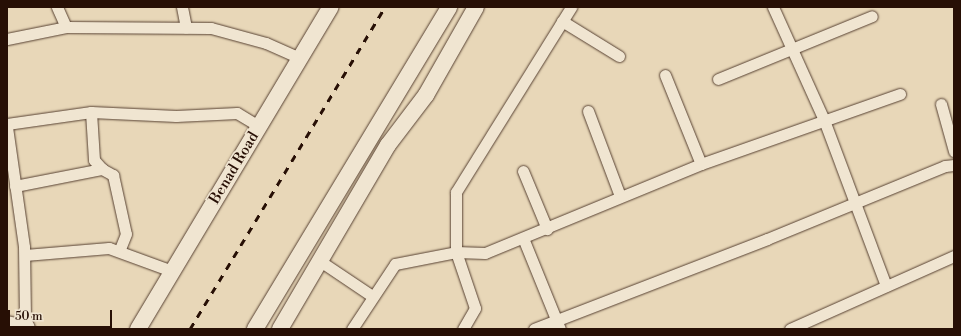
<!DOCTYPE html>
<html>
<head>
<meta charset="utf-8">
<style>
  body { margin:0 }
  #map { position:relative; width:961px; height:336px; overflow:hidden; background:#e8d7b8; font-family:"Libre Bodoni",serif }
  div>[style] { position:absolute }
  .roads { filter:drop-shadow(0 0 1px #574132) drop-shadow(0 0 1px #574132) }
  .street>* { height:11px; margin:-5.5px; padding:0 5.5px; transform-origin:5.5px; border-radius:5.5px; background:#f0e5d1 }
  .secondary>* { height:16px; margin:-8px; padding:0 8px; transform-origin:8px; border-radius:8px; background:#f0e5d1 }
  .rail>* { height:3px; margin-top:-1.5px; transform-origin:0; background:repeating-linear-gradient(90deg,#270f05 0 7px,transparent 0 14px) }
  span { translate:-50% -50%; white-space:nowrap; text-align:center; line-height:1.15; -webkit-text-stroke:3.5px #f0e5d1; paint-order:stroke }
  .street-label { font-size:15px; color:#270f05 }
  .frame { position:absolute; inset:0; border:8px solid #270f05; pointer-events:none }
  .scale { position:absolute; left:8px; top:310px; width:104px; height:18px; box-sizing:border-box; border:2px solid #270f05; border-top:0; padding-left:5px; font-size:12px; line-height:14px; white-space:nowrap; color:#270f05; -webkit-text-stroke:3px #f0e5d1; paint-order:stroke }
</style>
</head>
<body>
<div id="map">
  <div class="roads">
    <div class="street">
      <div style="left:57px;top:7px;width:22px;rotate:66deg"></div>
      <div style="left:66px;top:27px;width:145px;rotate:0.4deg"></div>
      <div style="left:211px;top:28px;width:57px;rotate:15.3deg"></div>
      <div style="left:266px;top:43px;width:37px;rotate:24deg"></div>
      <div style="left:182px;top:7px;width:21px;rotate:79deg"></div>
      <div style="left:773px;top:7px;width:124px;rotate:65.7deg"></div>
      <div style="left:824px;top:120px;width:177px;rotate:69.5deg"></div>
      <div style="left:562px;top:21px;width:67px;rotate:31.6deg"></div>
      <div style="left:7px;top:39px;width:60px;rotate:-11.5deg"></div>
      <div style="left:665px;top:75px;width:96px;rotate:68deg"></div>
      <div style="left:718px;top:79px;width:166px;rotate:-22.2deg"></div>
      <div style="left:941px;top:104px;width:49px;rotate:74.5deg"></div>
      <div style="left:588px;top:111px;width:91px;rotate:69.4deg"></div>
      <div style="left:91px;top:112px;width:48px;rotate:86.4deg"></div>
      <div style="left:94px;top:160px;width:12px;rotate:48deg"></div>
      <div style="left:102px;top:169px;width:13px;rotate:29deg"></div>
      <div style="left:113px;top:175px;width:60px;rotate:77.6deg"></div>
      <div style="left:126px;top:234px;width:18px;rotate:112deg"></div>
      <div style="left:7px;top:124px;width:85px;rotate:-8.1deg"></div>
      <div style="left:91px;top:112px;width:85px;rotate:2.7deg"></div>
      <div style="left:176px;top:116px;width:61px;rotate:-2.8deg"></div>
      <div style="left:237px;top:113px;width:26px;rotate:31deg"></div>
      <div style="left:7px;top:127px;width:121px;rotate:81.9deg"></div>
      <div style="left:24px;top:247px;width:71px;rotate:89.2deg"></div>
      <div style="left:25px;top:318px;width:12px;rotate:70deg"></div>
      <div style="left:523px;top:171px;width:63px;rotate:67.5deg"></div>
      <div style="left:15px;top:186px;width:89px;rotate:-11.1deg"></div>
      <div style="left:523px;top:238px;width:98px;rotate:67.9deg"></div>
      <div style="left:25px;top:255px;width:84px;rotate:-4.8deg"></div>
      <div style="left:109px;top:248px;width:67px;rotate:20.1deg"></div>
      <div style="left:320px;top:261px;width:63px;rotate:33.9deg"></div>
      <div style="left:7px;top:321px;width:22px;rotate:13deg"></div>
      <div style="left:352px;top:329px;width:78px;rotate:-56.5deg"></div>
      <div style="left:395px;top:264px;width:62px;rotate:-11.1deg"></div>
      <div style="left:456px;top:252px;width:29px;rotate:2deg"></div>
      <div style="left:485px;top:253px;width:234px;rotate:-22.4deg"></div>
      <div style="left:701px;top:164px;width:211px;rotate:-19.4deg"></div>
      <div style="left:463px;top:329px;width:24px;rotate:-60deg"></div>
      <div style="left:475px;top:308px;width:59px;rotate:-108.7deg"></div>
      <div style="left:456px;top:252px;width:60px;rotate:-90deg"></div>
      <div style="left:456px;top:192px;width:218px;rotate:-58.1deg"></div>
      <div style="left:534px;top:329px;width:250px;rotate:-21.1deg"></div>
      <div style="left:767px;top:239px;width:192px;rotate:-22.3deg"></div>
      <div style="left:945px;top:166px;width:9px;rotate:-6deg"></div>
      <div style="left:790px;top:329px;width:180px;rotate:-24deg"></div>
    </div>
    <div class="secondary">
      <div style="left:138px;top:329px;width:375px;rotate:-59.1deg"></div>
      <div style="left:255px;top:329px;width:376px;rotate:-58.9deg"></div>
      <div style="left:280px;top:329px;width:213px;rotate:-59.6deg"></div>
      <div style="left:388px;top:145px;width:63px;rotate:-52.8deg"></div>
      <div style="left:426px;top:95px;width:101px;rotate:-60.4deg"></div>
    </div>
  </div>
  <div class="rail">
    <div style="left:190px;top:329px;width:376px;rotate:-58.8deg"></div>
  </div>
  <div class="street-label">
    <span style="left:234px;top:168px;rotate:-59deg">Benad Road</span>
  </div>
  <div class="frame"></div>
  <div class="scale">50 m</div>
</div>
</body>
</html>
